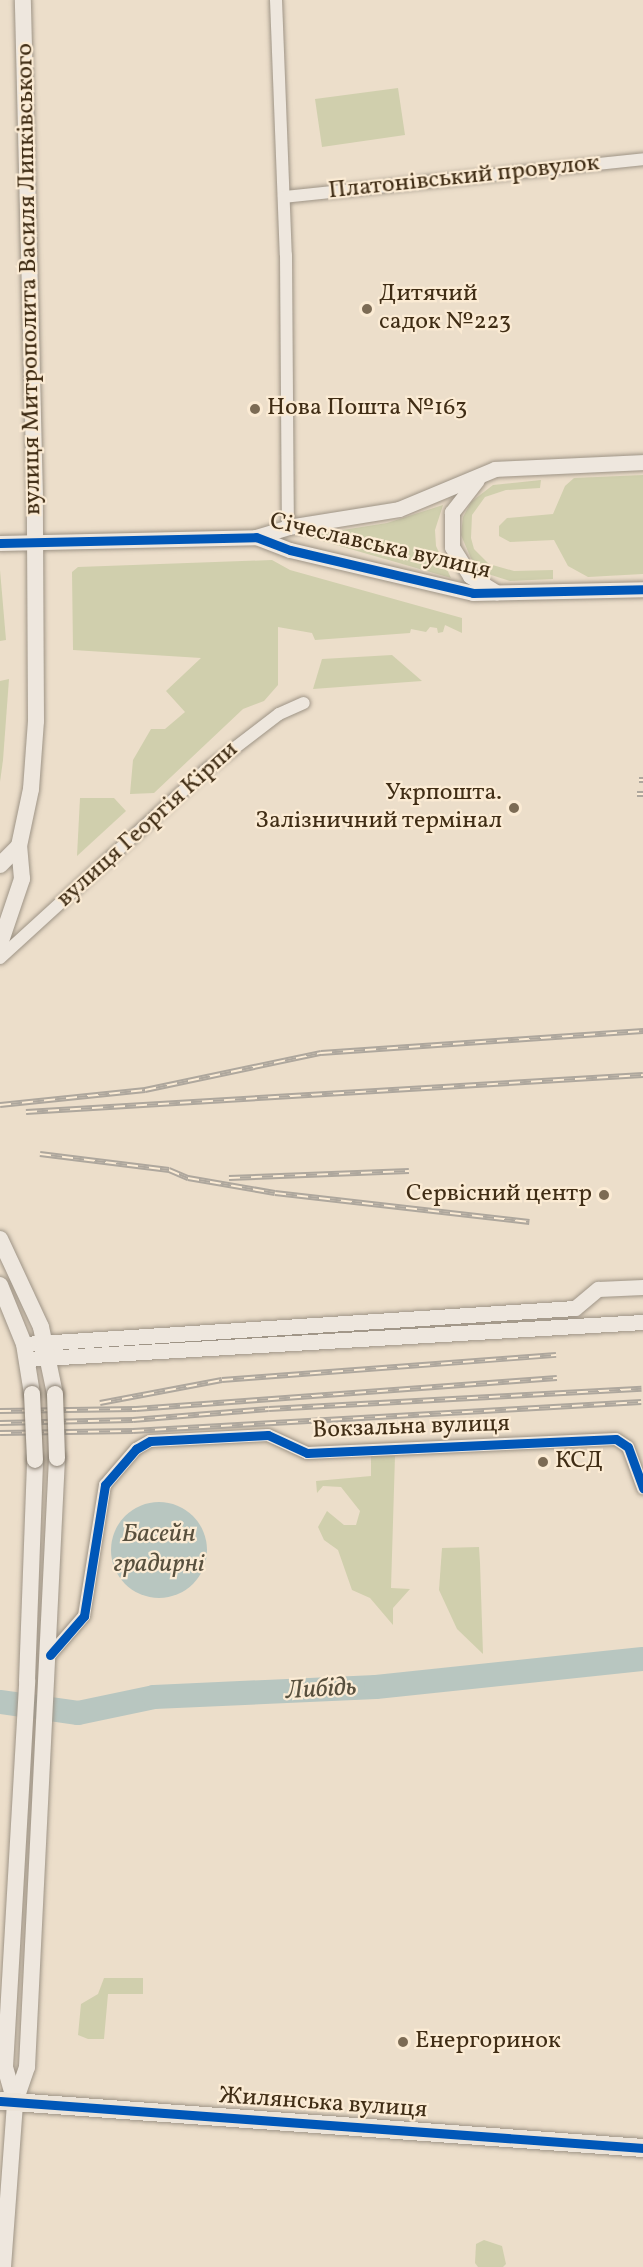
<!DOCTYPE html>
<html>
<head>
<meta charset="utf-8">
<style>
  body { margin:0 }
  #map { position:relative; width:643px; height:2267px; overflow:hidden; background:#ecdeca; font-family:Vollkorn,serif }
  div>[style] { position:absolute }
  .green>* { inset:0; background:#d0cfad }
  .water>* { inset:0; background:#b8c6c0 }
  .round { border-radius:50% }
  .river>* { height:24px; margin:-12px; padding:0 12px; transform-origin:12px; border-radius:12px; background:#b8c6c0 }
  .roads { filter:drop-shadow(0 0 2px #9e9486) drop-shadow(0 0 2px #9e9486) }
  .minor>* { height:12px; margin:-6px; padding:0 6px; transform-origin:6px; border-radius:6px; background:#eee7de }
  .tertiary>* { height:15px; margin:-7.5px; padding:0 7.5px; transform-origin:7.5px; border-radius:7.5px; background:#eee7de }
  .secondary>* { height:16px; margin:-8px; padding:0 8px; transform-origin:8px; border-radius:8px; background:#eee7de }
  .primary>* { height:18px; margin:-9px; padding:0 9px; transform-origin:9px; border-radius:9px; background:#ebe3d8 }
  .rail>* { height:6px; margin-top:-3px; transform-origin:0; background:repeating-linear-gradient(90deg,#fbebd4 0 11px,#aea79d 0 22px); box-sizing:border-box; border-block:2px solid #aea79d }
  .bridges { filter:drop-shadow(0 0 2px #867c6e) drop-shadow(0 0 2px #867c6e) }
  .secondary-bridge>* { height:16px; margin:-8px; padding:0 8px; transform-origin:8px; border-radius:8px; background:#eee7de }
  .cycleway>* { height:9px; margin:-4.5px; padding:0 4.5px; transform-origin:4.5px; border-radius:4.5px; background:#0057b8 }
  .dots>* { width:16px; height:16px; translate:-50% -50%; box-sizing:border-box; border:3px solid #fbebd4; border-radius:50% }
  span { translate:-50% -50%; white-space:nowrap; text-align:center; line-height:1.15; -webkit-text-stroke:4.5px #fbebd4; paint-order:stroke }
  .street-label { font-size:24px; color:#402d15 }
  .poi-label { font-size:24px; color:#402d15 }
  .left { translate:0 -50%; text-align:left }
  .right { translate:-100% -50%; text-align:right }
  .water-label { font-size:26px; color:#58503e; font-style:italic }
</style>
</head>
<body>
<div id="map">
  <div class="green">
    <div style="clip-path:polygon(398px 88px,405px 135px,322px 147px,315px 99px)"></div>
    <div style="clip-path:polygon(643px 475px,643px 574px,588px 577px,568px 566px,554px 540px,510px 542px,499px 536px,499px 526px,507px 518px,553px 514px,565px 486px,574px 478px)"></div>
    <div style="clip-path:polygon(541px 480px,540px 488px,506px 490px,485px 497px,472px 515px,471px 538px,474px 549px,489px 564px,514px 571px,553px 570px,553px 579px,510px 581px,485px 573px,473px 563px,461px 535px,463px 517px,471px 502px,493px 485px)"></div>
    <div style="clip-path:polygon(443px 505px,435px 530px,436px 546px,451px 578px,305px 536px,387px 523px)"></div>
    <div style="clip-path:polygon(272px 560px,290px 570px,462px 618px,462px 633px,445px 625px,443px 632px,438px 633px,437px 628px,430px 627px,426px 632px,411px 629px,410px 633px,315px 640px,312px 633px,278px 627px,278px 685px,264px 701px,243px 709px,154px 793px,130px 794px,133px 760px,151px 729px,165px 729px,185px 712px,166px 691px,201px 658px,73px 650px,72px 572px,78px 567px)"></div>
    <div style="clip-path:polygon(0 570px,6px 640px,0 641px)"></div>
    <div style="clip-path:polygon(392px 655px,422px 681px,313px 689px,322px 659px)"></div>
    <div style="clip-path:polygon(9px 679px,3px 760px,0 782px,0 681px)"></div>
    <div style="clip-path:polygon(80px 798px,114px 798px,126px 811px,77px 856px)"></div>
    <div style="clip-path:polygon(371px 1456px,395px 1456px,391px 1588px,410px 1589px,393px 1608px,393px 1625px,370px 1598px,352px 1590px,338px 1550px,324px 1540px,318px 1527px,327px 1511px,344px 1525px,356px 1525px,360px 1511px,341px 1487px,323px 1486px,317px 1493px,316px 1481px,371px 1476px)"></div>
    <div style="clip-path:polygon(479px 1547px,480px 1563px,483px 1654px,457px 1629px,439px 1590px,442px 1548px)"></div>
    <div style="clip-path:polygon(104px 1978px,143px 1978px,143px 1994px,108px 1994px,104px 2039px,88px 2039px,78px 2035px,81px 2004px,98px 1994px)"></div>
    <div style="clip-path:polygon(484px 2240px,502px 2246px,506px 2264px,503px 2267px,478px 2267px,475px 2263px,476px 2244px)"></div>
  </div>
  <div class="water">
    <div class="round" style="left:111px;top:1502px;width:96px;height:96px"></div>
  </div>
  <div class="river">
    <div style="left:0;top:1702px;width:79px;rotate:8deg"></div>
    <div style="left:78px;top:1713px;width:78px;rotate:-11.9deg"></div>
    <div style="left:154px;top:1697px;width:222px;rotate:-2.6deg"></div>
    <div style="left:376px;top:1687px;width:268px;rotate:-6deg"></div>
  </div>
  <div class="roads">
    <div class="minor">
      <div style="left:276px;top:0;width:255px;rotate:87.8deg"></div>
      <div style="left:286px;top:255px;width:272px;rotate:89.6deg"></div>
      <div style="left:284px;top:197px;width:361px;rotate:-6deg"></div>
      <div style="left:0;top:958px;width:279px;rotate:-42.4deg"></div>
      <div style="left:206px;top:770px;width:92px;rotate:-37.5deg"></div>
      <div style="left:279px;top:714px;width:27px;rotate:-24deg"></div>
      <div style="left:50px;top:1655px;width:52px;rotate:-48.9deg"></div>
      <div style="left:84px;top:1616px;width:133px;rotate:-80.9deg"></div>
      <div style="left:105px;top:1485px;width:48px;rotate:-49.3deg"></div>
      <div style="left:136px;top:1449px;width:16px;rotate:-30deg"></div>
      <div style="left:150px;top:1441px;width:118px;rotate:-2.9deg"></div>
      <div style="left:268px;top:1435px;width:43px;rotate:24.8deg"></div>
      <div style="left:307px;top:1453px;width:309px;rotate:-2.6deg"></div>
      <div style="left:616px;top:1439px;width:14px;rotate:34deg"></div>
      <div style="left:628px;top:1447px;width:44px;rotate:69.9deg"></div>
    </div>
    <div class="tertiary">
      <div style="left:477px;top:480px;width:41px;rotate:128deg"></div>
      <div style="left:452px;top:512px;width:35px;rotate:90deg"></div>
      <div style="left:452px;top:547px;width:34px;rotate:58deg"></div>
      <div style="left:470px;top:576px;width:31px;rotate:32deg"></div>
      <div style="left:256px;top:537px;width:34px;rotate:-17deg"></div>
      <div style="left:288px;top:527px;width:112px;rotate:-9.2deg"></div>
      <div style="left:399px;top:509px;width:104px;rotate:-22.6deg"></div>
      <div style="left:495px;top:469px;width:148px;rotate:-2.7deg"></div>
      <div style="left:0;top:543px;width:256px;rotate:-1.3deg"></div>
      <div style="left:256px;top:537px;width:36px;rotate:21deg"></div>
      <div style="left:290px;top:550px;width:188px;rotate:13.2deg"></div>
      <div style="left:473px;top:593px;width:170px;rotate:-1.3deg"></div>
      <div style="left:24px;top:1344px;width:552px;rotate:-3.74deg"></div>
      <div style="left:575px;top:1308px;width:30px;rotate:-40deg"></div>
      <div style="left:598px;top:1289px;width:45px;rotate:-2.5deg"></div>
      <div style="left:27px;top:1359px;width:617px;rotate:-3.44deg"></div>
    </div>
    <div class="secondary">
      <div style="left:0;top:865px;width:27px;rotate:-45deg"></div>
      <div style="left:0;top:944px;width:69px;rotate:-71.3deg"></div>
      <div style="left:22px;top:879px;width:33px;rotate:-95deg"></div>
      <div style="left:19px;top:846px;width:58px;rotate:-78.1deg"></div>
      <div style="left:31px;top:789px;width:68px;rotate:-85.8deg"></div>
      <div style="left:36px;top:721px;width:223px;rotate:-90.3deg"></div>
      <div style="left:35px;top:498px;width:498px;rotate:-91.4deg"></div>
      <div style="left:0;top:1239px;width:97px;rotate:65deg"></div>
      <div style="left:41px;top:1327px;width:68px;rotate:78.2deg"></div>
      <div style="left:0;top:1285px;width:64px;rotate:67.9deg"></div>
      <div style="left:24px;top:1344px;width:51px;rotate:80.9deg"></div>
      <div style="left:15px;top:2102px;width:36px;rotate:-106deg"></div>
      <div style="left:5px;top:2067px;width:387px;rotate:-86.7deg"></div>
      <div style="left:27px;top:1681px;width:221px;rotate:-87.9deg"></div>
      <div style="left:3px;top:2267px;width:165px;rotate:-85.8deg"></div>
      <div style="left:15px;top:2102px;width:37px;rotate:-71deg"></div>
      <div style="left:27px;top:2067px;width:610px;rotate:-87.18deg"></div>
    </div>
    <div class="primary">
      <div style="left:0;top:2101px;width:645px;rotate:4.18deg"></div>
    </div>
  </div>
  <div class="rail">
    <div style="left:639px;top:780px;width:4px"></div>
    <div style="left:637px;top:794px;width:6px"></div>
    <div style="left:0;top:1105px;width:146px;rotate:-5.9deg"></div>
    <div style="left:145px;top:1090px;width:180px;rotate:-11.9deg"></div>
    <div style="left:321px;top:1053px;width:323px;rotate:-3.9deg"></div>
    <div style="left:26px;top:1112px;width:618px;rotate:-3.43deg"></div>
    <div style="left:40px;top:1154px;width:130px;rotate:7.1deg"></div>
    <div style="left:169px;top:1170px;width:21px;rotate:23deg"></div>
    <div style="left:188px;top:1178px;width:88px;rotate:9.8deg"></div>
    <div style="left:275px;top:1193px;width:256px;rotate:6.5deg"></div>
    <div style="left:229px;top:1178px;width:180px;rotate:-2.2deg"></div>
    <div style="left:100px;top:1403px;width:124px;rotate:-10.7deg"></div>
    <div style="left:222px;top:1380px;width:335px;rotate:-4.3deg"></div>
    <div style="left:0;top:1411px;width:136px;rotate:-0.8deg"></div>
    <div style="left:136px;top:1409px;width:422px;rotate:-4.2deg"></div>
    <div style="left:0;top:1423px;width:133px;rotate:-1.3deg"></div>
    <div style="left:133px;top:1420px;width:136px;rotate:-4.6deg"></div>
    <div style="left:269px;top:1409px;width:373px;rotate:-3.1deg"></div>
    <div style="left:0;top:1433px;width:133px;rotate:-0.9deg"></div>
    <div style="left:133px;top:1431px;width:509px;rotate:-3.27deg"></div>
  </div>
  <div class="bridges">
    <div class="secondary-bridge">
      <div style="left:32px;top:1394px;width:66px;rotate:87.4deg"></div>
      <div style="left:55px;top:1394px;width:64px;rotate:88.2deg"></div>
    </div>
  </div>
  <div class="cycleway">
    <div style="left:0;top:543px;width:256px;rotate:-1.3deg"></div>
    <div style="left:256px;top:537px;width:36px;rotate:21deg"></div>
    <div style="left:290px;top:550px;width:188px;rotate:13.2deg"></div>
    <div style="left:473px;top:593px;width:170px;rotate:-1.3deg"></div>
    <div style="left:50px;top:1655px;width:52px;rotate:-48.9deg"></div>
    <div style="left:84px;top:1616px;width:133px;rotate:-80.9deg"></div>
    <div style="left:105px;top:1485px;width:48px;rotate:-49.3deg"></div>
    <div style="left:136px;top:1449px;width:16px;rotate:-30deg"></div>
    <div style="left:150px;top:1441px;width:118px;rotate:-2.9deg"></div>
    <div style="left:268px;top:1435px;width:43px;rotate:24.8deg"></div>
    <div style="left:307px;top:1453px;width:309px;rotate:-2.6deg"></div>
    <div style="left:616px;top:1439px;width:14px;rotate:34deg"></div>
    <div style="left:628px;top:1447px;width:44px;rotate:69.9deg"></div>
    <div style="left:0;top:2101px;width:645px;rotate:4.18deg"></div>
  </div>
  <div class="dots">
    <div style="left:367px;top:309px;background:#7c6b54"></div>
    <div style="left:255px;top:409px;background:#7c6b54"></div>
    <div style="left:514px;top:808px;background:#7c6b54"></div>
    <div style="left:604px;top:1195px;background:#7c6b54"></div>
    <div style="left:543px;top:1462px;background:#7c6b54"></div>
    <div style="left:403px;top:2042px;background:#7c6b54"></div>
  </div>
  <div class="street-label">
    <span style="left:464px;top:178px;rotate:-6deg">Платонівський провулок</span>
    <span style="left:30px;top:279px;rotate:-91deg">вулиця Митрополита Василя Липківського</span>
    <span style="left:380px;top:547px;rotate:13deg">Січеславська вулиця</span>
    <span style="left:148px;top:825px;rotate:-42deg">вулиця Георгія Кірпи</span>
    <span style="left:411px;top:1428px;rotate:-2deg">Вокзальна вулиця</span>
    <span style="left:323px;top:2104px;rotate:4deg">Жилянська вулиця</span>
  </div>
  <div class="poi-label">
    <span class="left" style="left:379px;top:309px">Дитячий<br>садок №223</span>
    <span class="left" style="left:267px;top:409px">Нова Пошта №163</span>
    <span class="right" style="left:502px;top:808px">Укрпошта.<br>Залізничний термінал</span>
    <span class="right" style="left:592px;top:1195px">Сервісний центр</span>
    <span class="left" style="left:555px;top:1462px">КСД</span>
    <span class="left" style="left:415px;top:2042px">Енергоринок</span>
  </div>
  <div class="water-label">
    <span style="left:159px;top:1550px">Басейн<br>градирні</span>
    <span style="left:321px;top:1690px;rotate:-3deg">Либідь</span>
  </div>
</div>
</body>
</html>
